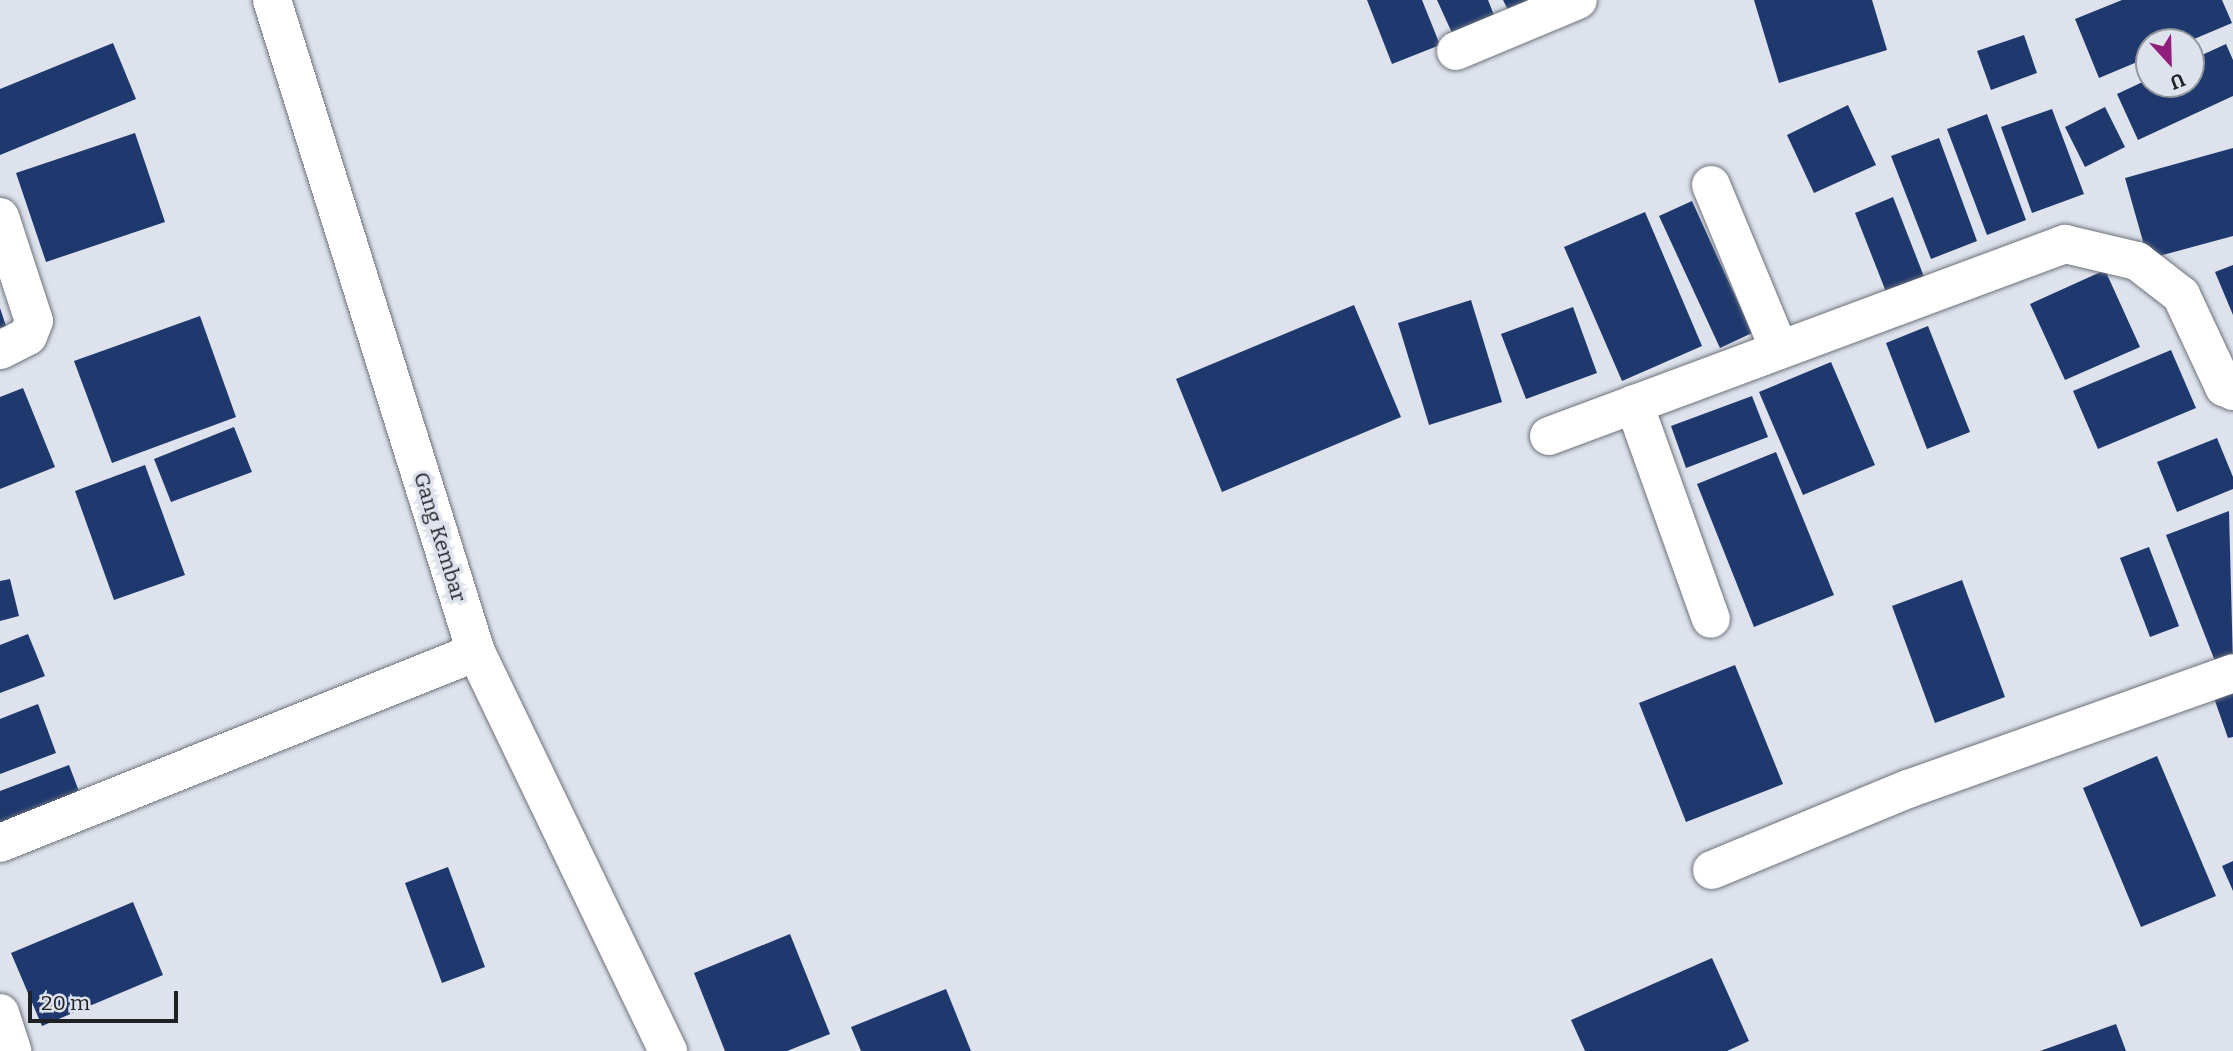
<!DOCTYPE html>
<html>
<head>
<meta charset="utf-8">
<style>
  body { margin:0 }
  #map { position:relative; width:2233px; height:1051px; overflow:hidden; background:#dde2ec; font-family:Bitter,serif }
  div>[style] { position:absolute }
  .building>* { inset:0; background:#1f396f }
  .roads { filter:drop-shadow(0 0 2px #6d727b) drop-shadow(0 0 2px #6d727b) }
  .minor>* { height:38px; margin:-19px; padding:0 19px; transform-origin:19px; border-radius:19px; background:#fff }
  span { translate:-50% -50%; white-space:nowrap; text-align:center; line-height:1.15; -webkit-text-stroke:7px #dde2ec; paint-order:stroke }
  .street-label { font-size:21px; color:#1f2124 }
  .north { position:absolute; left:2135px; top:28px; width:70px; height:70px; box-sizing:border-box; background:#dde2ec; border:2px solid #91959c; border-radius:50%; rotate:158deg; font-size:19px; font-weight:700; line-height:28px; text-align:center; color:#1f2124 }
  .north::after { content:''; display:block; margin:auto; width:24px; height:32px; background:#911d7d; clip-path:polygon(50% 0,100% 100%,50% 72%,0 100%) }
  .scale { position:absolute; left:28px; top:991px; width:150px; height:32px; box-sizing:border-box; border:4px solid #1f2124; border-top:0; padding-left:9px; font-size:21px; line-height:24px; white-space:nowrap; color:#1f2124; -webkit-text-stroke:5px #dde2ec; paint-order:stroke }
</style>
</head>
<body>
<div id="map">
  <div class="building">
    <div style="clip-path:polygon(1367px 0,1422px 0,1440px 45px,1392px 64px)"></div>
    <div style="clip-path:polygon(1437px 0,1488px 0,1494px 15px,1452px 33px)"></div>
    <div style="clip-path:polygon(1503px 0,1548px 0,1511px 16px)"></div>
    <div style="clip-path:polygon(1754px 0,1872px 0,1887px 50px,1779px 83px)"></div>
    <div style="clip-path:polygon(2122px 0,2222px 0,2232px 23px,2187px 42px,2149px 42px,2149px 57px,2099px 78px,2075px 19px)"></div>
    <div style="clip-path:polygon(2024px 35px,2037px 73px,1991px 90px,1977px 51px)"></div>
    <div style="clip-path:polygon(113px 43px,136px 99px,0 155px,0 89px)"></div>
    <div style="clip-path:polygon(2226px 44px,2233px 60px,2233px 96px,2138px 140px,2117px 94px,2149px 79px,2149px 84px,2191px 84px,2191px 60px)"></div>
    <div style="clip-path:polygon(1848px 105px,1876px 165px,1814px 193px,1787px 135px)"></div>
    <div style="clip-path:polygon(2105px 107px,2125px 147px,2085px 167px,2065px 127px)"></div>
    <div style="clip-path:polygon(2052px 109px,2084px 194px,2032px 213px,2001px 127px)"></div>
    <div style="clip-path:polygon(1987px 114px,2026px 220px,1987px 235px,1947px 129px)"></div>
    <div style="clip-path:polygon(135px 133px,165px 222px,46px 262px,16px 173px)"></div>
    <div style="clip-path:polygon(1939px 138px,1977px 241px,1931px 259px,1891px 156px)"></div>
    <div style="clip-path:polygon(2233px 148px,2233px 236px,2148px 259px,2125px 178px)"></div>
    <div style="clip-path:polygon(1893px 197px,1928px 287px,1890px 302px,1855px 213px)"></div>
    <div style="clip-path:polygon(1692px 201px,1752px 333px,1720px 348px,1659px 216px)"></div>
    <div style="clip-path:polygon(1645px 212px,1702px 346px,1622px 381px,1564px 247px)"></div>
    <div style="clip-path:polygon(2233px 265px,2233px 315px,2215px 272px)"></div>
    <div style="clip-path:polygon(2105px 270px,2140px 347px,2065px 380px,2030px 304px)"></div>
    <div style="clip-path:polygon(1471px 300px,1502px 402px,1429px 425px,1398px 323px)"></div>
    <div style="clip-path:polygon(1354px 305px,1401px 417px,1222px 492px,1176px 379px)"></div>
    <div style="clip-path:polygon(1573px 307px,1597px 373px,1526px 399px,1501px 334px)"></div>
    <div style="clip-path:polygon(0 308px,6px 326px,0 328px)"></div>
    <div style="clip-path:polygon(200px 316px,236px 417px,112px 463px,74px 361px)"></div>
    <div style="clip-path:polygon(1928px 326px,1970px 432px,1927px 449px,1886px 343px)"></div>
    <div style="clip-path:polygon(2171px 350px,2196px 408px,2098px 449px,2073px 391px)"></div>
    <div style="clip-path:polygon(1831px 362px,1875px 465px,1803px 495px,1759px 392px)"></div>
    <div style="clip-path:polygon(23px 388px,55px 467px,0 489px,0 397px)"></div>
    <div style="clip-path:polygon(1752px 396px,1768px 437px,1686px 468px,1671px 426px)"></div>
    <div style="clip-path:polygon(234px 427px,252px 472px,171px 502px,154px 459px)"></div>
    <div style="clip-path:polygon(2217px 438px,2233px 477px,2233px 489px,2177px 512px,2157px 462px)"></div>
    <div style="clip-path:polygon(1776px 452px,1834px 595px,1754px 627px,1697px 484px)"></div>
    <div style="clip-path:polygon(145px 465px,185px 575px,114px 600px,75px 491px)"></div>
    <div style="clip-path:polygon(2229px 511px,2233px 664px,2218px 669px,2166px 535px)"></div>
    <div style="clip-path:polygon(2149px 547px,2179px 626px,2150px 637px,2120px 558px)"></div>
    <div style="clip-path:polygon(10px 579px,19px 616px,0 621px,0 581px)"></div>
    <div style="clip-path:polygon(1962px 580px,2005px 697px,1935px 723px,1892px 606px)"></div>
    <div style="clip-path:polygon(28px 634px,45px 676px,0 693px,0 645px)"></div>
    <div style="clip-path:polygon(1735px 665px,1783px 784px,1686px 822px,1639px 703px)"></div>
    <div style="clip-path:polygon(2233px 692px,2233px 737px,2228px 738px,2214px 698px)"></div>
    <div style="clip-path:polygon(38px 704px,56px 753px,0 774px,0 719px)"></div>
    <div style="clip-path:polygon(2157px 756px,2216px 896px,2141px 927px,2083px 788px)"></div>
    <div style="clip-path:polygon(69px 765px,83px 802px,0 833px,0 791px)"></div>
    <div style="clip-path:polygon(2233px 861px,2233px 891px,2222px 866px)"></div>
    <div style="clip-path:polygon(448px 867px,485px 967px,442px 983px,405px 883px)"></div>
    <div style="clip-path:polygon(133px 902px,163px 975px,42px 1026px,11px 953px)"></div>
    <div style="clip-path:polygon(790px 934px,830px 1034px,787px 1051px,725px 1051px,694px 973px)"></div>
    <div style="clip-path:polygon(1712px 958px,1749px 1041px,1727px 1051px,1585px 1051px,1571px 1020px)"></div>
    <div style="clip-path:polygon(946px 989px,971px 1051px,861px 1051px,851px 1027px)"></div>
    <div style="clip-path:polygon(2116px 1024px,2126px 1051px,2040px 1051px)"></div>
  </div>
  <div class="roads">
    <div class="minor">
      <div style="left:272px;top:0;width:683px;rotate:72.63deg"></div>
      <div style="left:476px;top:652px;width:443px;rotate:64.3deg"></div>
      <div style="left:1456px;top:51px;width:132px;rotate:-22.7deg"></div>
      <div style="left:1711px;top:185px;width:178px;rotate:67.5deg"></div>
      <div style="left:0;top:217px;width:109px;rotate:71.9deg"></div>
      <div style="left:34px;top:321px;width:16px;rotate:112deg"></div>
      <div style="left:28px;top:336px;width:31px;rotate:153deg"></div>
      <div style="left:1634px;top:404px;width:228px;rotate:70.3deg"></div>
      <div style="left:1549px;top:436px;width:551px;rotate:-20.41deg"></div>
      <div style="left:2065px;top:244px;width:74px;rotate:13.3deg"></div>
      <div style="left:2137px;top:261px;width:56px;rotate:37.7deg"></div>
      <div style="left:2181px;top:295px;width:102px;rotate:64.9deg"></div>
      <div style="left:2224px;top:387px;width:10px;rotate:24deg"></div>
      <div style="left:0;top:843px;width:513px;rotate:-21.86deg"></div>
      <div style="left:1712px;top:870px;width:212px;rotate:-22.5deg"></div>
      <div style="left:1908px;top:789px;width:345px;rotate:-19.6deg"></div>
      <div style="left:0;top:1013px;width:40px;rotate:72deg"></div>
    </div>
  </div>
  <div class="street-label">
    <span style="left:440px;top:537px;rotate:73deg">Gang Kembar</span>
  </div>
  <div class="north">U</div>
  <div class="scale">20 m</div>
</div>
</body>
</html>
